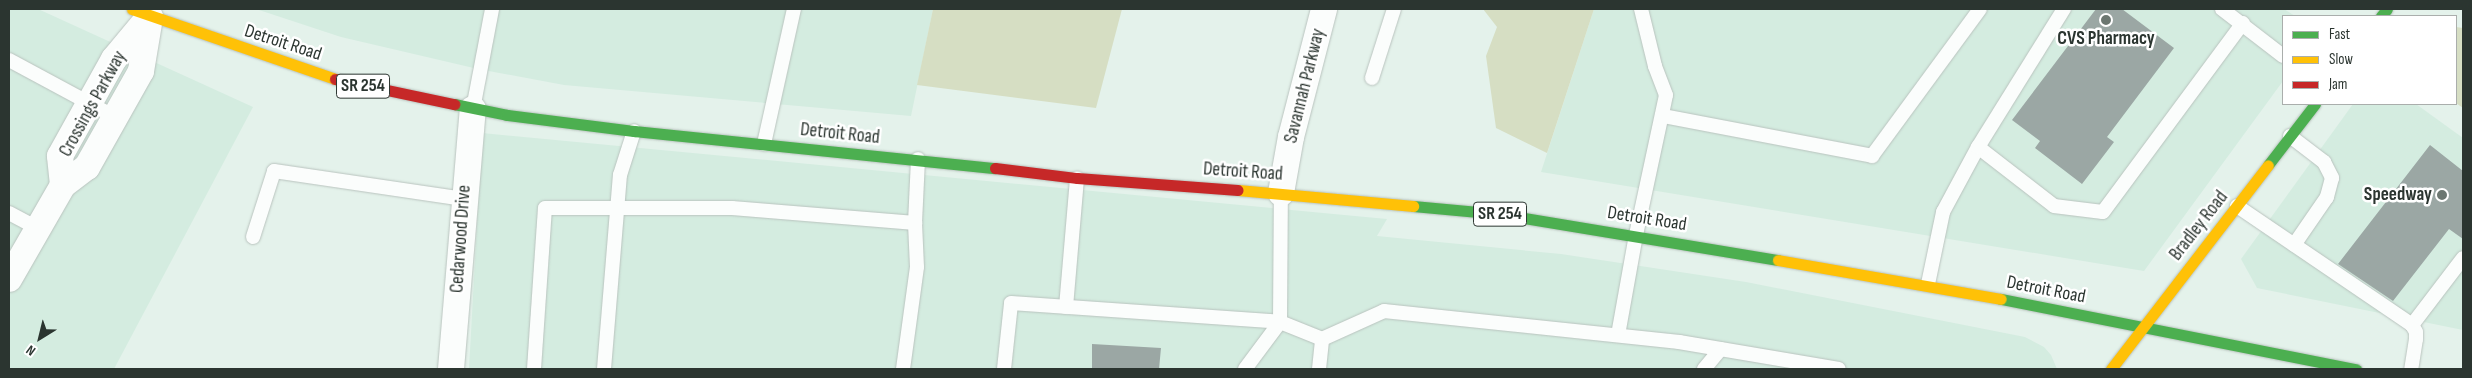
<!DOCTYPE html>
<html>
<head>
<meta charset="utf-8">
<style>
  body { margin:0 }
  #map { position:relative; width:2472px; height:378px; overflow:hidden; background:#e4f2eb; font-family:"Sofia Sans Condensed",sans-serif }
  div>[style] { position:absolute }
  .built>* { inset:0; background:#d4ece0 }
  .green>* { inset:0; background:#d6dec3 }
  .building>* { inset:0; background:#9ba7a4 }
  .roads { filter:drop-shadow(0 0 1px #b9c3be) drop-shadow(0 0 1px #b9c3be) }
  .lane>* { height:14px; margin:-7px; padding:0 7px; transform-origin:7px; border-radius:7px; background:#fbfdfc }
  .street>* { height:26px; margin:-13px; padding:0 13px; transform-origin:13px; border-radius:13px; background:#fbfdfc }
  .fast>* { height:11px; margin:-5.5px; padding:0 5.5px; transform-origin:5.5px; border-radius:5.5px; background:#4caf50 }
  .slow>* { height:11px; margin:-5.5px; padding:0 5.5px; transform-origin:5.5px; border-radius:5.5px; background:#ffc107 }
  .jam>* { height:11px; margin:-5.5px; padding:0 5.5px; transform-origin:5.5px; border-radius:5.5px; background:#c62828 }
  .dots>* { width:14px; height:14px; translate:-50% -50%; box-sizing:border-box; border:2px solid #fff; border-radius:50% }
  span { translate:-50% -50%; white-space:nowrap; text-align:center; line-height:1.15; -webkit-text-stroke:5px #fff; paint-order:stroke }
  .shield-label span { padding:1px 4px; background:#fff; border:1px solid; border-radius:4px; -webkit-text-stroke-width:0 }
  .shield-label { font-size:18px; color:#2b3530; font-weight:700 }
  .poi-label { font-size:19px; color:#2b3530; font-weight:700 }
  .right { translate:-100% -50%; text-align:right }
  .street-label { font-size:19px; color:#2b3530 }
  .frame { position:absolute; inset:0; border:10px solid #2b3530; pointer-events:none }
  .legend { position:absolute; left:2282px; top:15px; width:175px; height:90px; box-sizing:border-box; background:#fff; border:1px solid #aaaeac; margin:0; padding:6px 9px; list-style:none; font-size:15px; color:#2b3530 }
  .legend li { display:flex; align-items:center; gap:10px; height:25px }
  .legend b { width:25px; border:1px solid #aaaeac }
  .north { position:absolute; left:15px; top:313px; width:50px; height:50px; -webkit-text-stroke:4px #fff; paint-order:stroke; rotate:216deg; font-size:14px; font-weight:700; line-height:20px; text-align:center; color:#2b3530 }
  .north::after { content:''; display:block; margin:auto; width:18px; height:22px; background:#2b3530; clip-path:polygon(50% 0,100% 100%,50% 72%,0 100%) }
</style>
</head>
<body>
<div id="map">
  <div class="built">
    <div style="clip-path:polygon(9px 9px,38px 9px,253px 107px,114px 369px,9px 369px)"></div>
    <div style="clip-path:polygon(256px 9px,933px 9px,911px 116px,564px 85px,478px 69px,341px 37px)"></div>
    <div style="clip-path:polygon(1594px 9px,2284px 9px,2295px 16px,2283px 16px,2283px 81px,2144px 271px,1541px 172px)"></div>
    <div style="clip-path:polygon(2353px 104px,2416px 104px,2463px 138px,2463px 330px,2257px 288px,2241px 259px)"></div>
    <div style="clip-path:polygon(482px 133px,1387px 219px,1377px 236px,1561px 254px,1746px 282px,2025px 337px,2044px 347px,2051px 355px,2057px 369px,469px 369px)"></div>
  </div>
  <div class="green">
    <div style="clip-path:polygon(933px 9px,1122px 9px,1096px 108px,917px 85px)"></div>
    <div style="clip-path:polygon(1483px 9px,1594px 9px,1547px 153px,1496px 128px,1486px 56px,1497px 27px)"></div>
    <div style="clip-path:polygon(2456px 27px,2463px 28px,2463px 108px,2456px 103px)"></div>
  </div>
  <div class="building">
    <div style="clip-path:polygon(2096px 9px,2122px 9px,2174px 48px,2107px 137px,2114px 142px,2082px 184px,2035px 148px,2040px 141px,2012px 120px)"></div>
    <div style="clip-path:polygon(2430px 145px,2463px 171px,2463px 239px,2449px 229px,2393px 301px,2338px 264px)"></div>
    <div style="clip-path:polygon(1092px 344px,1161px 348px,1159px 369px,1092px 369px)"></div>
  </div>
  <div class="roads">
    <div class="lane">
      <div style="left:2222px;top:9px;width:77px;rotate:37.6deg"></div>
      <div style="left:9px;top:60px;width:120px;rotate:28.3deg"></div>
      <div style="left:1372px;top:78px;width:72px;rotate:-72.3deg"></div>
      <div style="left:473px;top:109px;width:102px;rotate:-79.2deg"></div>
      <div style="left:1663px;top:116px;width:213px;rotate:10.8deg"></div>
      <div style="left:1872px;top:156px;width:182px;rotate:-53.7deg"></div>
      <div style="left:2290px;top:136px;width:43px;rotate:37.4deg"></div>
      <div style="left:2324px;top:162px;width:18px;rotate:63deg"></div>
      <div style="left:2332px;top:178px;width:20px;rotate:105deg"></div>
      <div style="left:2327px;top:197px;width:58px;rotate:124.5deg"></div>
      <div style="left:764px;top:144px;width:138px;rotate:-77.5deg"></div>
      <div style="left:1978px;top:147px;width:96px;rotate:37.8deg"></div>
      <div style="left:2054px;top:206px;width:49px;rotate:7deg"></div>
      <div style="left:2103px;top:212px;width:235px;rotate:-53.5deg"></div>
      <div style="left:2237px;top:206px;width:212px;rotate:34.2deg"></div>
      <div style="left:2412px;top:325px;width:8px;rotate:60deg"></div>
      <div style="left:2416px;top:332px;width:7px;rotate:90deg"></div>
      <div style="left:2416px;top:339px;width:30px;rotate:99deg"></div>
      <div style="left:9px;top:213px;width:32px;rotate:28deg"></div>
      <div style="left:915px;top:223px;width:64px;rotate:-87.3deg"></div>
      <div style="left:253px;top:237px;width:69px;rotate:-72.3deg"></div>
      <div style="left:274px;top:171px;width:192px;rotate:8.4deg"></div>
      <div style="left:1928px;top:284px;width:74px;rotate:-78.2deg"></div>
      <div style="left:1943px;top:212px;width:74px;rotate:-61.7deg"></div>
      <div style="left:1978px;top:147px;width:163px;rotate:-58.1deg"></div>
      <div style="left:1066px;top:307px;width:129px;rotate:-85.1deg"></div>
      <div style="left:2412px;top:325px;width:84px;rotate:-52.7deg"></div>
      <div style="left:1618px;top:335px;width:102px;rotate:-79.8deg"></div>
      <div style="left:1636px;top:235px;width:143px;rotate:-77.9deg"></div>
      <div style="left:1666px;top:95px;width:31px;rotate:-111deg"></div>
      <div style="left:1655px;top:66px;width:59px;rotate:-103.8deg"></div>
      <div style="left:534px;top:369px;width:161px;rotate:-86.1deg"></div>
      <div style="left:545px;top:208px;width:187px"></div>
      <div style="left:732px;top:208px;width:184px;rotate:4.7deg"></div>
      <div style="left:915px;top:223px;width:44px;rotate:87.4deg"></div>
      <div style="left:917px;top:267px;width:103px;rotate:97.8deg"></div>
      <div style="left:604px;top:369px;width:195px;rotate:-85.3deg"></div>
      <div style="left:620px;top:175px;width:46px;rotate:-72.3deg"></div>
      <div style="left:1004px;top:369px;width:66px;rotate:-83.9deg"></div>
      <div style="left:1011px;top:303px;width:270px;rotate:4deg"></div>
      <div style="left:1280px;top:322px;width:45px;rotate:22deg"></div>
      <div style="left:1322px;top:339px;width:68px;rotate:-24.3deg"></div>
      <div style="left:1384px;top:311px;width:297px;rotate:6deg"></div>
      <div style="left:1679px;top:342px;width:162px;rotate:9.6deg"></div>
      <div style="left:1245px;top:369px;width:59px;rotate:-53.3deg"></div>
      <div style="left:1280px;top:322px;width:129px;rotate:-89.6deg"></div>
      <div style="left:1319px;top:369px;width:30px;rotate:-84deg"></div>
      <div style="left:1704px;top:369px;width:26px;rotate:-50deg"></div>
    </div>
    <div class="street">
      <div style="left:63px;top:185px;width:29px;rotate:-96deg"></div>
      <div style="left:60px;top:156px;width:111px;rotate:-60.9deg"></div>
      <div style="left:114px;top:59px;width:55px;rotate:-50.2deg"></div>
      <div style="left:1281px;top:193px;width:57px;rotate:-79.9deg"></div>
      <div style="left:1291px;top:137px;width:132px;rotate:-75.5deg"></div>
      <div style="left:9px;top:279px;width:108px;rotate:-60.1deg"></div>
      <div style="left:63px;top:185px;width:30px;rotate:-37deg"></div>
      <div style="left:87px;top:167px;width:110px;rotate:-60.6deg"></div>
      <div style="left:141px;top:71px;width:55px;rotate:-80.5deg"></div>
      <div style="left:451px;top:369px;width:261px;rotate:-85.2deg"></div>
    </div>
    <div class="fast">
      <div style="left:2381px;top:16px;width:9px;rotate:-49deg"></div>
      <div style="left:454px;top:104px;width:54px;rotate:11.7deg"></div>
      <div style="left:507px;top:115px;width:128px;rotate:7.2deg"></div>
      <div style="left:634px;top:131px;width:363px;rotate:5.9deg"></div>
      <div style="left:2268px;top:165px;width:77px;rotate:-52.4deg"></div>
      <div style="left:1413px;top:206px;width:87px;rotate:5.3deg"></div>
      <div style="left:1500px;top:214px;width:282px;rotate:9.4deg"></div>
      <div style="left:2001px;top:299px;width:362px;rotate:11.2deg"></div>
    </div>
    <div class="slow">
      <div style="left:132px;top:9px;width:215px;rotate:19deg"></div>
      <div style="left:1238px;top:190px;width:176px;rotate:5.2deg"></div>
      <div style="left:1778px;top:260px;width:226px;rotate:9.9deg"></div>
      <div style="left:2111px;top:369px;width:257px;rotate:-52.4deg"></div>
    </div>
    <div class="jam">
      <div style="left:335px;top:79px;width:122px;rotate:11.9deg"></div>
      <div style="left:995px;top:168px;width:83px;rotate:7deg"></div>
      <div style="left:1077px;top:178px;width:161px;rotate:4.3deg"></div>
    </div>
  </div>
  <div class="dots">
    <div style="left:2106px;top:20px;background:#6c7771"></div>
    <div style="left:2442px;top:195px;background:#6c7771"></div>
  </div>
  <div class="shield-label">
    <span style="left:363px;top:86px">SR 254</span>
    <span style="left:1500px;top:214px">SR 254</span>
  </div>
  <div class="poi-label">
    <span style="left:2106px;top:39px">CVS Pharmacy</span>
    <span class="right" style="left:2432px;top:195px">Speedway</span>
  </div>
  <div class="street-label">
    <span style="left:283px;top:43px;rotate:18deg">Detroit Road</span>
    <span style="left:1305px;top:86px;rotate:-76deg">Savannah Parkway</span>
    <span style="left:93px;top:104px;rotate:-61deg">Crossings Parkway</span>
    <span style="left:840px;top:134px;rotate:6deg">Detroit Road</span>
    <span style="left:1243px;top:172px;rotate:4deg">Detroit Road</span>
    <span style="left:1647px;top:219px;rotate:9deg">Detroit Road</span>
    <span style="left:2199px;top:226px;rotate:-52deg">Bradley Road</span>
    <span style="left:461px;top:239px;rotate:-86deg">Cedarwood Drive</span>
    <span style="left:2046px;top:290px;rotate:11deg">Detroit Road</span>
  </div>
  <div class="frame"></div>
  <ul class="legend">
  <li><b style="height:6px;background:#4caf50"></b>Fast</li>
  <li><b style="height:6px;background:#ffc107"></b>Slow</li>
  <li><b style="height:6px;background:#c62828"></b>Jam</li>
  </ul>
  <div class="north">N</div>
</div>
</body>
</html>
